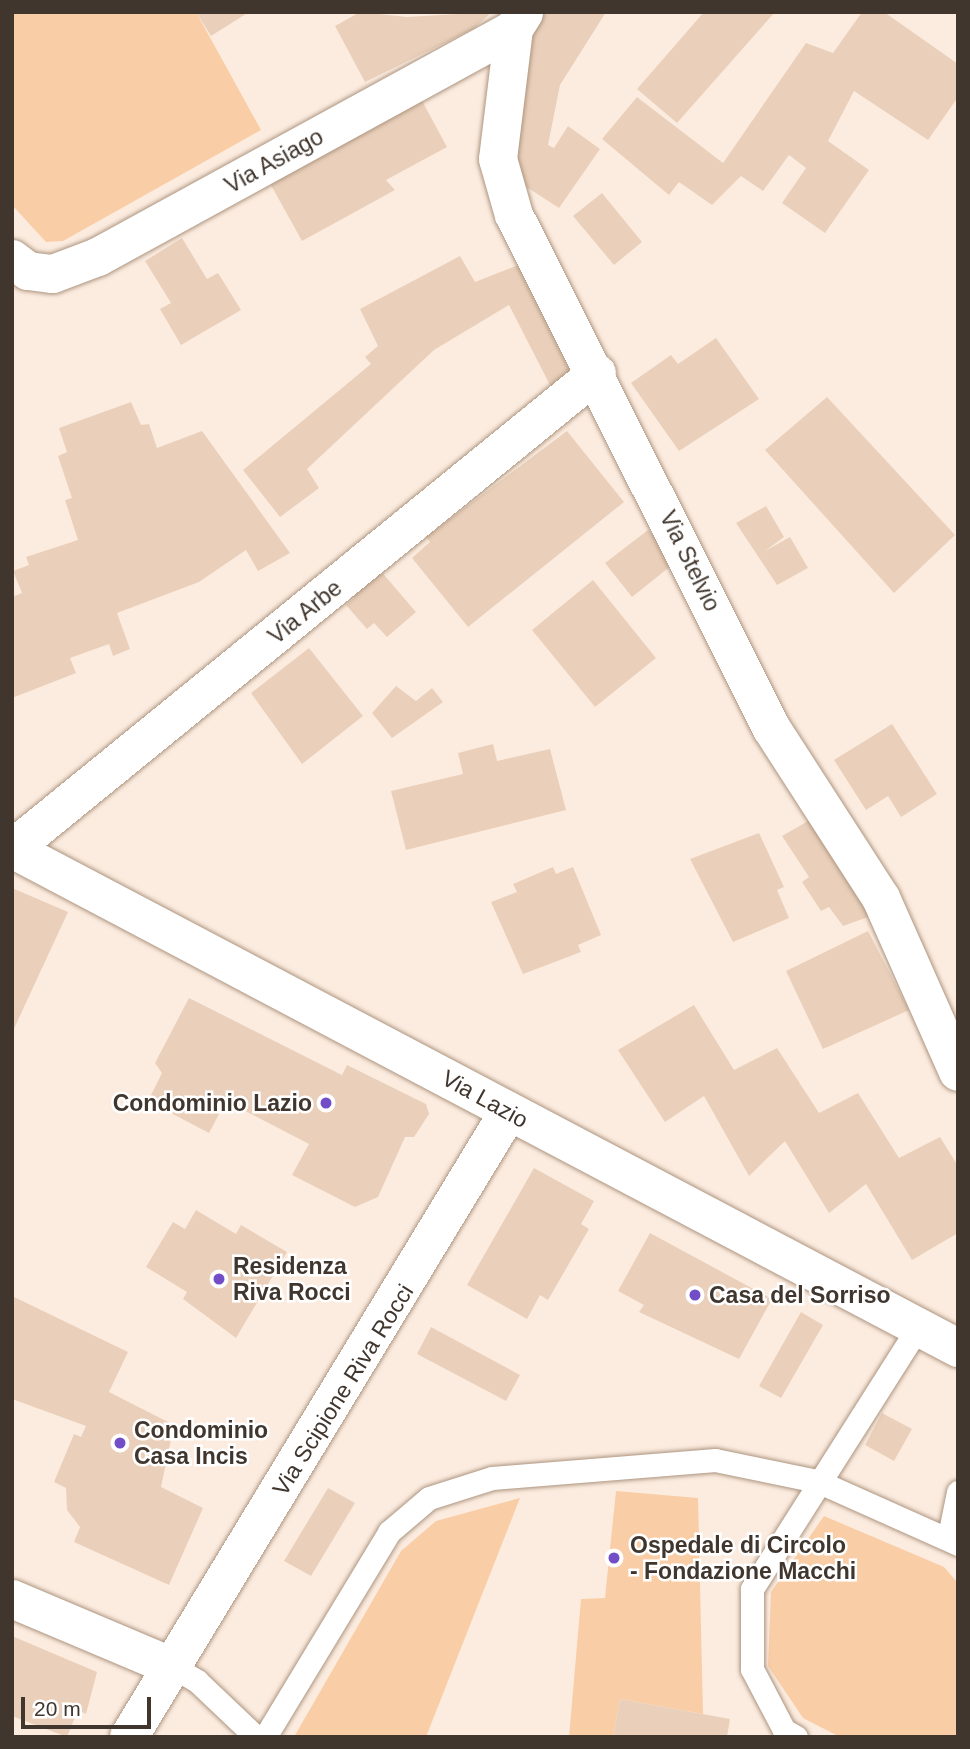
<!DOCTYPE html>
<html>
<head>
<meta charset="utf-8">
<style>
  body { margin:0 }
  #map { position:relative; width:970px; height:1749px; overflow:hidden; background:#fcecdf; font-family:Arial,sans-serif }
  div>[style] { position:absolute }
  .green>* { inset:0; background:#f9cda6 }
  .building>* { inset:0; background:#ead0ba }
  .roads { filter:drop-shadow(0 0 2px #ad9580) drop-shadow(0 0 2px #ad9580) }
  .lane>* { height:23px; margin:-11.5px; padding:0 11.5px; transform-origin:11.5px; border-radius:11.5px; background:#fff }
  .street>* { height:38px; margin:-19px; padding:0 19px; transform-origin:19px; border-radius:19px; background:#fff }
  .dots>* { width:19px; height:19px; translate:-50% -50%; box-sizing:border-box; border:4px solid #fff; border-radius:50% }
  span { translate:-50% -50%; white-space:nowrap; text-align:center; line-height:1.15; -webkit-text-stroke:5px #fff; paint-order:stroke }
  .street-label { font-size:23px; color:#40362e }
  .poi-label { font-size:23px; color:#40362e; font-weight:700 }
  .right { translate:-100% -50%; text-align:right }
  .left { translate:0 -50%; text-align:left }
  .frame { position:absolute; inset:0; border:14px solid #40362e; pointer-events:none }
  .scale { position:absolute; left:21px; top:1697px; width:130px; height:32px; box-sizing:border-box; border:4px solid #40362e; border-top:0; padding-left:9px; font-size:21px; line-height:24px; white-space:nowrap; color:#40362e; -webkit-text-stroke:5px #fff; paint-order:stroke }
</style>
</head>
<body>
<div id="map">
  <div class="green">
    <div style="clip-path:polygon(12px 12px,196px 12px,261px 130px,63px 241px,46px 242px,12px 205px)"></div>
    <div style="clip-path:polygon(616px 1491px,698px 1498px,703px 1714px,620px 1699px,613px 1737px,569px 1737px,581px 1599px,605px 1598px)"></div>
    <div style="clip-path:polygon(520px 1498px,426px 1737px,294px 1737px,401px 1551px,436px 1521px)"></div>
    <div style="clip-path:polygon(824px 1516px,944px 1567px,958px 1583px,958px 1737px,840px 1737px,803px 1718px,768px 1666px,771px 1592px)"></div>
  </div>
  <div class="building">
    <div style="clip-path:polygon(196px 12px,249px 12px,211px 36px)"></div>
    <div style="clip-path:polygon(360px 12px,407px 17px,492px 12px,473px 29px,365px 82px,335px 26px)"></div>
    <div style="clip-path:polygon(543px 12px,606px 12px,560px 85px,548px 145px,554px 148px,568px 126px,600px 149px,559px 208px,508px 175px,515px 63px)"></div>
    <div style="clip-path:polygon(704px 12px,775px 12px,677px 123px,637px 89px)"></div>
    <div style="clip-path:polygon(862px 12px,884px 12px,958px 64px,958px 97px,928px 140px,854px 91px,828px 141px,869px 170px,825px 233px,782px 203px,806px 168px,789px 155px,763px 191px,741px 176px,712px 205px,679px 182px,669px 195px,602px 139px,637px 97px,723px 163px,806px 43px,833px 53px)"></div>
    <div style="clip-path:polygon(420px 97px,447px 147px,386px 180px,395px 190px,302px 241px,267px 178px)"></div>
    <div style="clip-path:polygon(602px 193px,642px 242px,614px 265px,573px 216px)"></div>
    <div style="clip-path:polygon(182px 238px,207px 279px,218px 273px,241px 310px,181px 345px,160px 309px,171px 303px,145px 261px)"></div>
    <div style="clip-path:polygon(460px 256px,475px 282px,521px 264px,582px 365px,552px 389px,509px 305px,434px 350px,307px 469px,319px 488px,280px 517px,243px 470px,371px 364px,365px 357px,378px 346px,360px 309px)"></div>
    <div style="clip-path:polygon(716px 338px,759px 399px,679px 451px,631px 383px,671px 355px,678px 364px)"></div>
    <div style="clip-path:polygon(827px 397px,955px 535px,894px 593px,765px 450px)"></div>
    <div style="clip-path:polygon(131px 402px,141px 425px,149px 424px,157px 448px,202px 431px,290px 553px,258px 571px,246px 550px,199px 582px,117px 613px,130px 649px,113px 656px,109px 644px,70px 658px,76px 673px,12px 698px,12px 597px,22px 593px,13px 571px,29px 565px,26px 557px,78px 540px,65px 500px,72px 498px,58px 456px,67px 452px,59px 428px)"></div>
    <div style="clip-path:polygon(567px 431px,624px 502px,468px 627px,412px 558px,430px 542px,426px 537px)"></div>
    <div style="clip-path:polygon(766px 506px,784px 537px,765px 551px,790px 537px,808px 568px,777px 585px,736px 523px)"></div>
    <div style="clip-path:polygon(648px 530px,677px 561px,632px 597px,605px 563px)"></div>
    <div style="clip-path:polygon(373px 562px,416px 612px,387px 637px,374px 623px,367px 629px,346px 605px,354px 598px,345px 587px)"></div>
    <div style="clip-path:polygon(593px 580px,656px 658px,595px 707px,532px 630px)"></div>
    <div style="clip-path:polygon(309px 648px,363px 716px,302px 764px,251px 693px)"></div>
    <div style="clip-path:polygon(396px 686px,416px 701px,432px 688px,443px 702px,392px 738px,372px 713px)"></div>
    <div style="clip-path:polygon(892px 724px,937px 794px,901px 817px,888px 796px,866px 810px,834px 760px)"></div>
    <div style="clip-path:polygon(493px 744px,497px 761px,550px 749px,566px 810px,406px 850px,391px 791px,463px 774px,458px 753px)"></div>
    <div style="clip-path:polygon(817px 816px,879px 913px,843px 926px,829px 907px,821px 911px,802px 882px,809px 877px,782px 836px)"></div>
    <div style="clip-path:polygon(759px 833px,784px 887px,777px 890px,789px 918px,733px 942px,690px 859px)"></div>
    <div style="clip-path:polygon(553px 867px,556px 874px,573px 867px,601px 935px,578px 945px,581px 952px,523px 974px,491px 902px,517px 892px,513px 884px)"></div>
    <div style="clip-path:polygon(12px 888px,68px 912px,12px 1033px)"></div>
    <div style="clip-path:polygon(868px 931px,909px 1010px,823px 1049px,786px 971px)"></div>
    <div style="clip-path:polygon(189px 998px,342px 1075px,347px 1065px,426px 1104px,429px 1114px,414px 1137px,405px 1137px,378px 1197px,355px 1207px,292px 1175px,309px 1144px,226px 1101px,209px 1133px,148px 1101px,162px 1073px,155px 1063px)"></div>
    <div style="clip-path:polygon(694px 1005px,734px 1070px,777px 1048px,819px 1113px,858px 1093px,899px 1158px,940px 1137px,958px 1166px,958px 1233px,912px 1260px,866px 1184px,829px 1213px,785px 1141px,749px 1176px,704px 1096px,665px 1122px,618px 1050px)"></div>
    <div style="clip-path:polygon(534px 1168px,594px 1201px,581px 1224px,589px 1229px,548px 1300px,540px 1295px,527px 1319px,467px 1285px)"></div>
    <div style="clip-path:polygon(196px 1210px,236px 1234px,241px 1225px,287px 1252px,236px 1338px,183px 1299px,187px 1292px,146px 1267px,173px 1222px,185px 1229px)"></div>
    <div style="clip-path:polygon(650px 1233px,772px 1299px,739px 1359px,639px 1312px,644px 1305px,618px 1291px)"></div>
    <div style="clip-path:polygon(12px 1296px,128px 1352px,109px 1392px,174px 1425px,161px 1487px,203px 1508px,169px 1585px,74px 1542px,80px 1527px,67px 1510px,66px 1488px,54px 1482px,74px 1434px,81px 1437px,86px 1426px,12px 1399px)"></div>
    <div style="clip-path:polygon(801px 1312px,823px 1325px,781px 1398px,759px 1386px)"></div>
    <div style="clip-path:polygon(431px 1327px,520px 1375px,506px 1401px,417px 1354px)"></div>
    <div style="clip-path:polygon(882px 1413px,912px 1429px,894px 1461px,865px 1445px)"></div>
    <div style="clip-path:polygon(328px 1488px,355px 1503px,311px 1576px,284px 1561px)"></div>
    <div style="clip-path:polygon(12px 1636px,97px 1672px,86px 1714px,78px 1710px,67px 1737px,12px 1716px)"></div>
    <div style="clip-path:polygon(620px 1699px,730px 1719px,727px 1737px,613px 1737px)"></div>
  </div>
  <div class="roads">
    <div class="lane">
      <div style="left:949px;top:1536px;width:45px;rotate:-78.4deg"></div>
      <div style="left:173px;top:1667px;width:28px;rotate:30deg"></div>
      <div style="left:197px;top:1681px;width:81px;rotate:43.5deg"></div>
      <div style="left:265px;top:1737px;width:240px;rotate:-58.8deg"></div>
      <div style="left:389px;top:1532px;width:52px;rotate:-40.4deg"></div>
      <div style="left:429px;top:1498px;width:66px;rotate:-17.6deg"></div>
      <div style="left:492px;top:1478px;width:224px;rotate:-4.6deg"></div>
      <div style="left:715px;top:1460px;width:104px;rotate:11.6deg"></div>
      <div style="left:817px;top:1481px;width:154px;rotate:24.1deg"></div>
      <div style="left:796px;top:1737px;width:14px;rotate:-150deg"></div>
      <div style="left:784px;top:1730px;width:69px;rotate:-117.7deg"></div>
      <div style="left:752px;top:1669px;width:80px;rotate:-90deg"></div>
      <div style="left:752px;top:1589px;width:310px;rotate:-57.6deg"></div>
    </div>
    <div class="street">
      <div style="left:514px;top:29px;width:131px;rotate:97deg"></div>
      <div style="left:498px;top:159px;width:58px;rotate:74.1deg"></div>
      <div style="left:514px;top:215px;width:575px;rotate:63.35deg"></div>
      <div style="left:772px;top:729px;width:201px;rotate:57.2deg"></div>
      <div style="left:881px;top:898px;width:190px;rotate:66.1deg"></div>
      <div style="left:12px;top:259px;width:20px;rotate:37deg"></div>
      <div style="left:28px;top:271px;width:25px;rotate:7deg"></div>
      <div style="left:53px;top:274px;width:48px;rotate:-20.7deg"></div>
      <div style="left:98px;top:257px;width:474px;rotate:-28.7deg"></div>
      <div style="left:514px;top:29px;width:19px;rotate:-58deg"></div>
      <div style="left:12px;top:849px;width:1070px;rotate:27.81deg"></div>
      <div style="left:12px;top:849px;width:754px;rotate:-39.13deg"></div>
      <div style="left:12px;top:1599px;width:175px;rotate:22.9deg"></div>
      <div style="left:129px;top:1737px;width:732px;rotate:-58.74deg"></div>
    </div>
  </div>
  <div class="dots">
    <div style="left:326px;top:1103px;background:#714ec8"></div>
    <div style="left:219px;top:1279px;background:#714ec8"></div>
    <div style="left:695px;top:1295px;background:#714ec8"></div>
    <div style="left:120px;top:1443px;background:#714ec8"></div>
    <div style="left:614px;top:1558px;background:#714ec8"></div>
  </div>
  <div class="street-label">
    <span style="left:274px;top:161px;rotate:-29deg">Via Asiago</span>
    <span style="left:690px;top:561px;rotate:64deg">Via Stelvio</span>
    <span style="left:305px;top:612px;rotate:-39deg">Via Arbe</span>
    <span style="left:485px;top:1099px;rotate:29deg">Via Lazio</span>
    <span style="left:343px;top:1390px;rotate:-58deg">Via Scipione Riva Rocci</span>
  </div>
  <div class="poi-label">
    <span class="right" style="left:312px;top:1103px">Condominio Lazio</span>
    <span class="left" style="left:233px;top:1279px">Residenza<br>Riva Rocci</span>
    <span class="left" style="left:709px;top:1295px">Casa del Sorriso</span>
    <span class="left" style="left:134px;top:1443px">Condominio<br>Casa Incis</span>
    <span class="left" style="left:630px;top:1558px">Ospedale di Circolo<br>- Fondazione Macchi</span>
  </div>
  <div class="frame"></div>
  <div class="scale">20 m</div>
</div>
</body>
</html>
